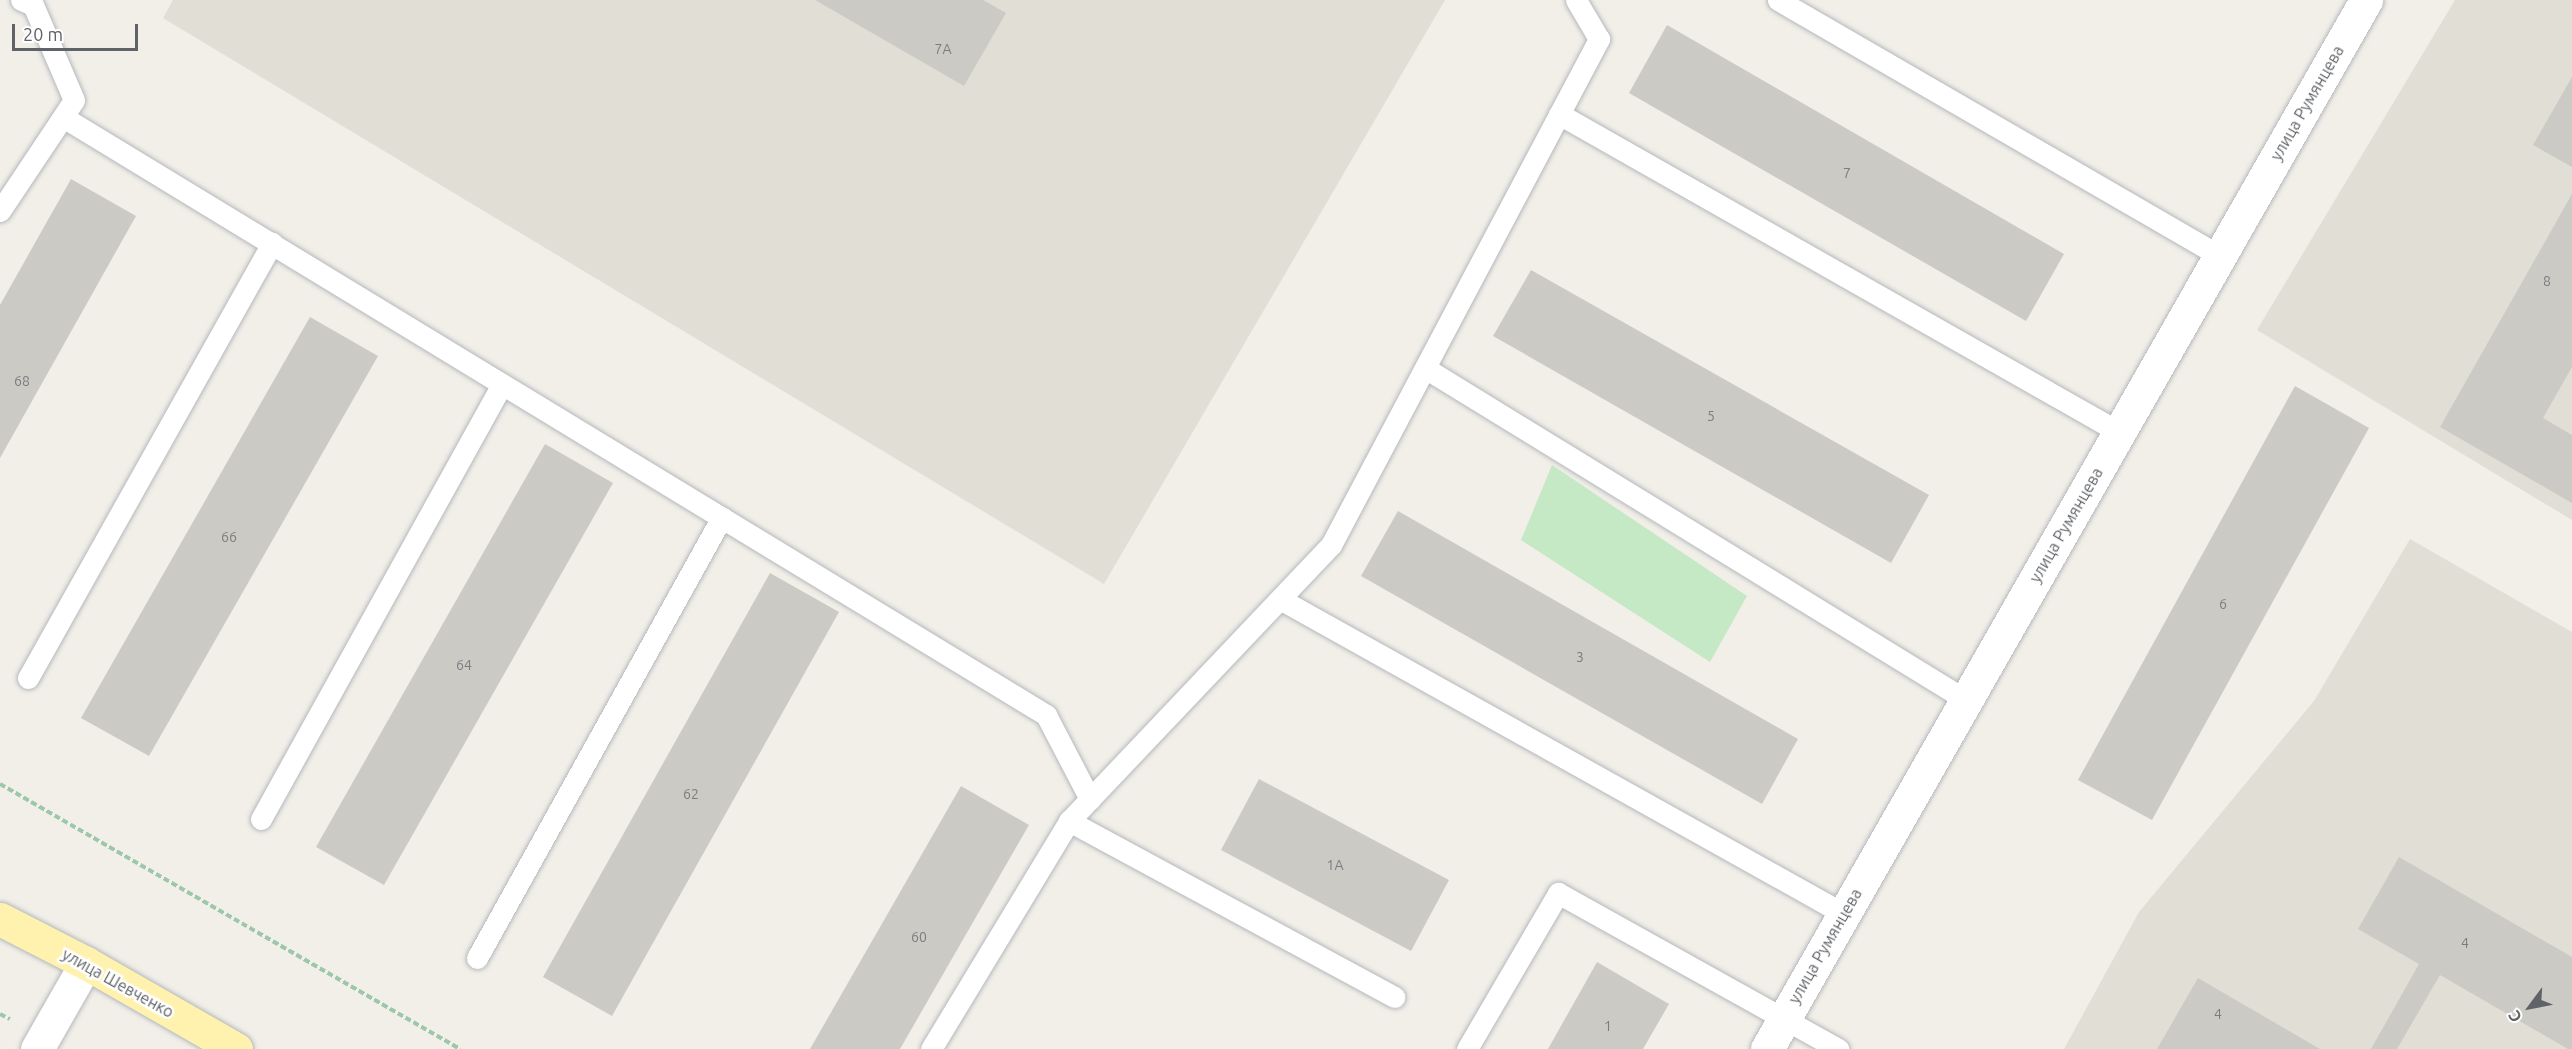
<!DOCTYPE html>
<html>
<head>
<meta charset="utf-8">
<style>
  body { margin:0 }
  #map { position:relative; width:2572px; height:1049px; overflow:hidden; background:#f1efe8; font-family:Ubuntu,sans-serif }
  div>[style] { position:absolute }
  .education>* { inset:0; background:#e1ded6 }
  .green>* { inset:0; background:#c5e8c5 }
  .building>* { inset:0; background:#cccac5 }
  .path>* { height:4px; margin-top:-2px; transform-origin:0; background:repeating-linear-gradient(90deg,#9cc7a9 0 6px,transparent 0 9px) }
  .roads { filter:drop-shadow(0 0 2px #b5b8bc) drop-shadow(0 0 2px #b5b8bc) }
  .lane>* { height:21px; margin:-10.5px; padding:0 10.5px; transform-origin:10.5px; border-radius:10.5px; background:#fff }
  .street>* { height:33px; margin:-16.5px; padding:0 16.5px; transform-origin:16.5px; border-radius:16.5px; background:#fff }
  .secondary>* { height:33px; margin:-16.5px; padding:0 16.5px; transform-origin:16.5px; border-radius:16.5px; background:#fff }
  .primary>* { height:33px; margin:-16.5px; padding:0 16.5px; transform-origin:16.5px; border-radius:16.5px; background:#fff2af }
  span { translate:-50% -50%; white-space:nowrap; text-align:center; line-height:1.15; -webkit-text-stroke:5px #fff; paint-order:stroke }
  .number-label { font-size:14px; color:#7a7d7f }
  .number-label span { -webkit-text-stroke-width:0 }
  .street-label { font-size:16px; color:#5f6368 }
  .north { position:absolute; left:2500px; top:977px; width:60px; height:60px; -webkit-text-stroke:4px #fff; paint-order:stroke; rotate:238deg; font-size:16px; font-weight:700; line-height:24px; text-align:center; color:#5f6368 }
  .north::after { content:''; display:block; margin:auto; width:21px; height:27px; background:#5f6368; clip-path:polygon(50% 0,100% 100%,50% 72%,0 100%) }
  .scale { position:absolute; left:12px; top:24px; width:126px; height:27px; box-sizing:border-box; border:3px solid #5f6368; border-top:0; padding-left:8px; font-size:18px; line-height:21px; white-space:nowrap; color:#5f6368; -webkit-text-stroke:4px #fff; paint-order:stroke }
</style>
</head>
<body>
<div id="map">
  <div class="education">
    <div style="clip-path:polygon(173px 0,1445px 0,1104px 584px,163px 18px)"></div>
    <div style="clip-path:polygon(2455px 0,2572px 0,2572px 520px,2257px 330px)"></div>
    <div style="clip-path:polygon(2410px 539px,2572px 632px,2572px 1049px,2064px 1049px,2139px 912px,2314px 701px)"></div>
  </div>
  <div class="green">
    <div style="clip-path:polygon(1552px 465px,1747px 596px,1710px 662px,1521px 540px)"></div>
  </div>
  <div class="building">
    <div style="clip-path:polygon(815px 0,983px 0,1006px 13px,964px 86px)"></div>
    <div style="clip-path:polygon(1667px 25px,2064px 254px,2026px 321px,1629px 93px)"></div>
    <div style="clip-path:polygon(2572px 77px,2572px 167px,2533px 145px)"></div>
    <div style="clip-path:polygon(71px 179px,136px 216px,0 458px,0 305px)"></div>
    <div style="clip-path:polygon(2572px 194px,2572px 367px,2543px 418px,2572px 435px,2572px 503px,2440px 427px)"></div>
    <div style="clip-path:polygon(1531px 270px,1929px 495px,1891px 563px,1493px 336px)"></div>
    <div style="clip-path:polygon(310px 317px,378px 356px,149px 756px,81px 718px)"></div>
    <div style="clip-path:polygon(2295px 386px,2369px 428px,2152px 820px,2078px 780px)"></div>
    <div style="clip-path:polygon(545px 444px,613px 483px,384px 885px,316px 847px)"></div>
    <div style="clip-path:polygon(1398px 511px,1798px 739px,1762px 804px,1361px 576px)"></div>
    <div style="clip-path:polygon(770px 573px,839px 612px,612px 1016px,543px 977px)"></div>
    <div style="clip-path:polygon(1259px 779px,1449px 880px,1411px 951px,1221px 850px)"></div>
    <div style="clip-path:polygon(961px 786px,1029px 825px,900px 1049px,810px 1049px)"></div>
    <div style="clip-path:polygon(2399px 857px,2572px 957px,2572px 1049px,2568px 1049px,2440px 975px,2397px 1049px,2371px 1049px,2419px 964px,2358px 929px)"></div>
    <div style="clip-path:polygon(1597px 962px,1669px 1004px,1643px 1049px,1548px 1049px)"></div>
    <div style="clip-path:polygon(2198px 978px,2320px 1049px,2157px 1049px)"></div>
  </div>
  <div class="path">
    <div style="left:0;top:784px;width:531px;rotate:29.95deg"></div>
    <div style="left:0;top:1014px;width:11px;rotate:27deg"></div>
  </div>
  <div class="roads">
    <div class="lane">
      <div style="left:1778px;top:0;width:511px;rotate:30.08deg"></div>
      <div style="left:1559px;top:114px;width:644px;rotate:29.59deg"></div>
      <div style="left:63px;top:117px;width:1151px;rotate:31.31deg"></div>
      <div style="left:1046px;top:715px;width:95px;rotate:62.4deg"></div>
      <div style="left:0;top:211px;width:133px;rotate:-56.3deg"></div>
      <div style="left:74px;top:100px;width:103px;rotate:-113.3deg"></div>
      <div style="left:33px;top:5px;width:13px;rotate:-157deg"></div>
      <div style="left:1425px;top:368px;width:635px;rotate:31.54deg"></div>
      <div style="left:1280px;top:599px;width:646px;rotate:29.18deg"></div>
      <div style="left:28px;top:678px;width:499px;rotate:-60.7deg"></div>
      <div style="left:261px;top:819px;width:497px;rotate:-61deg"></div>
      <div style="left:1069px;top:821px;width:370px;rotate:28.4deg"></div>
      <div style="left:477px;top:958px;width:504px;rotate:-60.95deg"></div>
      <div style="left:931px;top:1049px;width:267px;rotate:-58.8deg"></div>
      <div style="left:1069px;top:821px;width:381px;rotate:-46.5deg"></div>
      <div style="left:1331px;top:545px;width:573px;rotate:-62.09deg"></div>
      <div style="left:1599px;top:39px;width:45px;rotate:-120.5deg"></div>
      <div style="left:1467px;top:1049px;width:181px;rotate:-59.7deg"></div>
      <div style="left:1558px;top:893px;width:321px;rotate:29.1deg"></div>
    </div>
    <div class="street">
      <div style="left:37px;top:1049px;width:99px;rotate:-60.3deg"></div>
    </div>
    <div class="secondary">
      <div style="left:1767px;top:1049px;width:1208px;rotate:-60.27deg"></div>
    </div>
    <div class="primary">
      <div style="left:0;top:919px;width:97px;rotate:27.1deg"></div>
      <div style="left:86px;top:963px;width:173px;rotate:29.8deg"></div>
    </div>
  </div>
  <div class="number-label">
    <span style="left:943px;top:49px">7А</span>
    <span style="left:1847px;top:173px">7</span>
    <span style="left:2547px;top:281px">8</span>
    <span style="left:22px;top:381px">68</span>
    <span style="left:1711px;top:416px">5</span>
    <span style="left:229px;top:537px">66</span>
    <span style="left:2223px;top:604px">6</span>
    <span style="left:1580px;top:657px">3</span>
    <span style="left:464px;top:665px">64</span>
    <span style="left:691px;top:794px">62</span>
    <span style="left:1335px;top:865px">1А</span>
    <span style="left:919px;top:937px">60</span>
    <span style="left:2465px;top:943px">4</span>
    <span style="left:2218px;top:1014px">4</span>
    <span style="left:1608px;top:1026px">1</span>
  </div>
  <div class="street-label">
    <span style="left:2307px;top:103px;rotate:-60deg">улица Румянцева</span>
    <span style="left:2066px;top:525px;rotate:-60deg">улица Румянцева</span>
    <span style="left:1825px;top:946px;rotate:-60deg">улица Румянцева</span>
    <span style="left:118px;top:983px;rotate:29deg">улица Шевченко</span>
  </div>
  <div class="north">С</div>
  <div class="scale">20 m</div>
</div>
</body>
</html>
